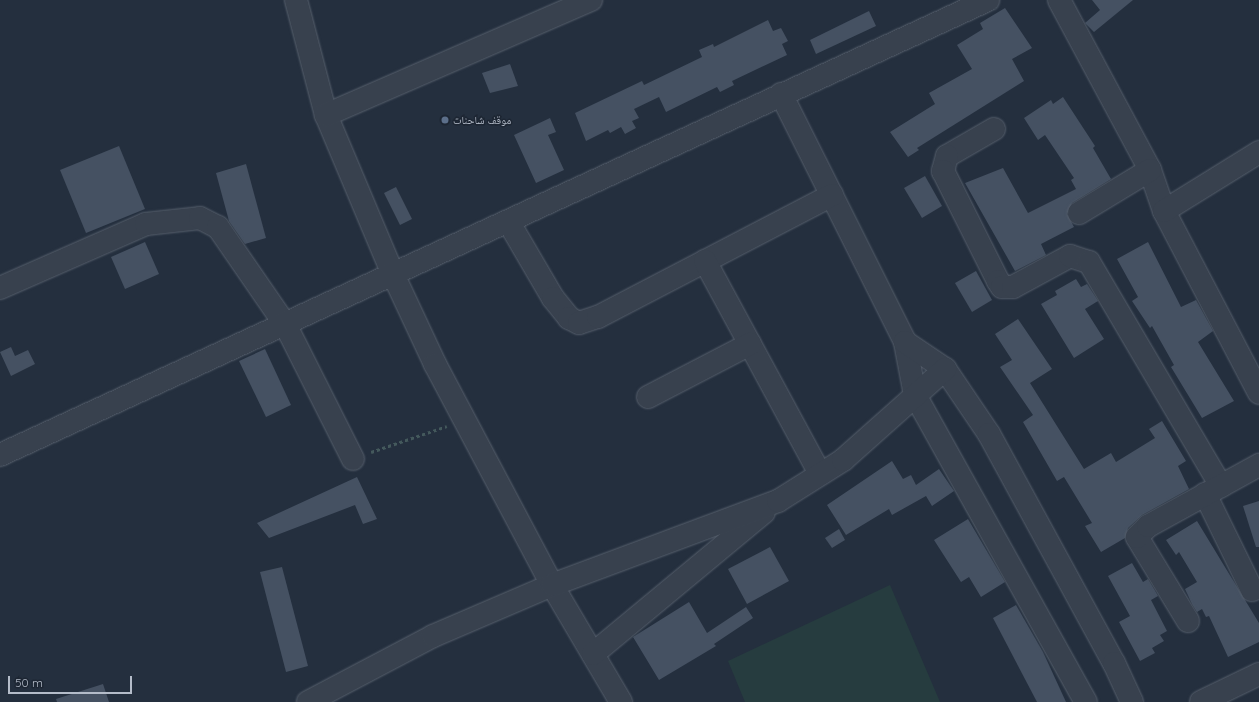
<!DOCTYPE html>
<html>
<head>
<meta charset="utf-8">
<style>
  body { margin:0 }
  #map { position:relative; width:1259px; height:702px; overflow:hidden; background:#242f3e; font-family:Quicksand,"Noto Naskh Arabic",sans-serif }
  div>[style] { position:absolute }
  .green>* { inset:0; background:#263c3f }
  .building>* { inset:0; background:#455162 }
  .path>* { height:2.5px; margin-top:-1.25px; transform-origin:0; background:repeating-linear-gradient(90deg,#44595c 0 3px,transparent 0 6px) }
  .roads { filter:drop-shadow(0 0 1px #565f6c) drop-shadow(0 0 1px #565f6c) }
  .minor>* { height:22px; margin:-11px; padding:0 11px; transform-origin:11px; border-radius:11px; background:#38414e }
  .dots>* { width:11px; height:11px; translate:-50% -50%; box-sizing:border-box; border:2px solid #1d2633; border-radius:50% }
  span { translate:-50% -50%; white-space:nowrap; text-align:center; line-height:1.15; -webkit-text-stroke:3px #1d2633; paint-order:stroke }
  .poi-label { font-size:11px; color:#b4bcc9 }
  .left { translate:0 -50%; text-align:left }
  .scale { position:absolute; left:8px; top:676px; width:124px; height:18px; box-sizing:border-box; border:2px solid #b4bcc9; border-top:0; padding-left:5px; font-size:12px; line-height:14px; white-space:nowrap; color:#b4bcc9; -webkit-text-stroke:3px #1d2633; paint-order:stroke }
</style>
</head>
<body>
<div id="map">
  <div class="green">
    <div style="clip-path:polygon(890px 585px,940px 702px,745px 702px,728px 661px)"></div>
  </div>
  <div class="building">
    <div style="clip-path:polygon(1092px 0,1133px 0,1094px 32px,1085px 23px,1100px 10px)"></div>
    <div style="clip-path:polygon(1005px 8px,1032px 48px,1012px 59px,1024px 81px,917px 148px,919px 150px,908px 157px,890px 132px,935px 104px,929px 93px,972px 69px,957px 45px,983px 29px,980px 23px)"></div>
    <div style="clip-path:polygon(869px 11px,876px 26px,816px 54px,810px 40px)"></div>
    <div style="clip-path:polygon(768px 20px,773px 31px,781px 28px,788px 41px,782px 44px,787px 55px,732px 81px,734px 85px,720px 92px,717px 87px,666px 112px,659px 97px,634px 109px,639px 118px,632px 121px,636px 128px,625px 134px,621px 127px,610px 133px,608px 130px,586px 141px,575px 113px,642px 81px,644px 85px,702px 57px,699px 50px,713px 44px,714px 47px)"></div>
    <div style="clip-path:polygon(510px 64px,518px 86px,490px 93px,482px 73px)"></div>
    <div style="clip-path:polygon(1063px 97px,1095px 146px,1093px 148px,1111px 179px,1072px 203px,1067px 214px,1074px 227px,1041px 244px,1046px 255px,1015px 271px,965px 183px,1003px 168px,1028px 213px,1076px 189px,1071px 180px,1074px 178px,1045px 135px,1038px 140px,1024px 118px,1051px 100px,1053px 104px)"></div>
    <div style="clip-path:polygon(550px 118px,556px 132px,548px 135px,564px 170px,536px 183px,514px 135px)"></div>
    <div style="clip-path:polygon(119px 146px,145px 209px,86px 233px,60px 170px)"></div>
    <div style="clip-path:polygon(246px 164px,266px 238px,245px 244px,229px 221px,216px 173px)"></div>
    <div style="clip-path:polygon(925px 176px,942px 206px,922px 218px,904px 188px)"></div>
    <div style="clip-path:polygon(396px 187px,412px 219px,400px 225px,384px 193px)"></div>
    <div style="clip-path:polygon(145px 242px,159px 274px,125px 289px,111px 257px)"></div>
    <div style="clip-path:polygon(1148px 242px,1181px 307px,1196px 300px,1213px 331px,1198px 342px,1234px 401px,1202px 418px,1171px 367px,1174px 365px,1152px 326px,1150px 328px,1132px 301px,1138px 297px,1117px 259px)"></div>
    <div style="clip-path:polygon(976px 271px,992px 300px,972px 312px,955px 283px)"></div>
    <div style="clip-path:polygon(1076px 279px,1081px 287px,1087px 284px,1098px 301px,1085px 309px,1104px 339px,1074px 358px,1041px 304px,1057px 295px,1055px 291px)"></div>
    <div style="clip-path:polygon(1018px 319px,1052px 369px,1030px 383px,1084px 469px,1111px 453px,1116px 462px,1155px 438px,1149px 429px,1162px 421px,1186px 461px,1178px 466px,1189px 489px,1142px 515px,1128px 528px,1125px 538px,1101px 552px,1085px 526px,1092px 523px,1064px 477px,1057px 481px,1023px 422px,1033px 415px,1000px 367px,1012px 360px,995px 334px)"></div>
    <div style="clip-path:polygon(11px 347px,15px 356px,28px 350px,35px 364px,11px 376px,0 352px)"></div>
    <div style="clip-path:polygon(265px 349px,291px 405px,266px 417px,239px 361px)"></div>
    <div style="clip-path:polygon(892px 461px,903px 479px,911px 475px,916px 485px,939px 469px,954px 491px,932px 506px,926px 496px,892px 515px,889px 509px,846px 535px,827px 505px)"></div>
    <div style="clip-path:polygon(357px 477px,377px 519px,363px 524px,355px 505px,269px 538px,257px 523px)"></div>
    <div style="clip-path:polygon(1259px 501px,1259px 547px,1256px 547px,1243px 506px)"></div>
    <div style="clip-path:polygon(968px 519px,1005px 582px,981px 597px,969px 577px,961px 582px,934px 540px)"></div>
    <div style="clip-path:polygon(1197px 521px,1259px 623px,1259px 642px,1228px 657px,1209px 616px,1206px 617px,1202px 609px,1197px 612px,1192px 604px,1185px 589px,1197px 582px,1179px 552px,1176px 555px,1166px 540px)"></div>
    <div style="clip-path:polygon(839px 529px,845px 540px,832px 548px,825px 538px)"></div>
    <div style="clip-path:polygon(770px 547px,789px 581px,747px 604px,728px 569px)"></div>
    <div style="clip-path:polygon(1132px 563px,1143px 582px,1148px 579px,1158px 596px,1151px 600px,1167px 631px,1160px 635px,1164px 641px,1152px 648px,1155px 653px,1140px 661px,1119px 622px,1130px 616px,1108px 576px)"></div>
    <div style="clip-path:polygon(282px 567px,308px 666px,286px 672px,260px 572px)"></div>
    <div style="clip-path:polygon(689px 602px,707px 633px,746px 607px,753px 618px,714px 644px,716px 646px,659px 680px,633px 637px)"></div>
    <div style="clip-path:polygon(1016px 605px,1043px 652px,1066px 702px,1037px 702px,993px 618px)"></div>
    <div style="clip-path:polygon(103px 684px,109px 702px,57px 702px,56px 699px)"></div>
  </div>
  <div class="path">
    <div style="left:371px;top:452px;width:80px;rotate:-18.9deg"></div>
  </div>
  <div class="roads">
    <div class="minor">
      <div style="left:296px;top:0;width:119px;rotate:75.4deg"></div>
      <div style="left:326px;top:115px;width:173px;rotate:67.2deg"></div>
      <div style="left:393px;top:274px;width:99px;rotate:65deg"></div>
      <div style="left:435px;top:364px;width:250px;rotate:62.1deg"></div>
      <div style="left:552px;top:585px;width:136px;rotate:59.5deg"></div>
      <div style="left:1059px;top:0;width:193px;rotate:61.8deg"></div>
      <div style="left:1150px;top:170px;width:43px;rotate:71.1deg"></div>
      <div style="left:1164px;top:211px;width:205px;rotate:62.4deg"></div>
      <div style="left:781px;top:94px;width:277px;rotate:63.4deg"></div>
      <div style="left:905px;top:342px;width:54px;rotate:79.3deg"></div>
      <div style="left:915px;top:395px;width:351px;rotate:60.9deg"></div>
      <div style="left:326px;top:115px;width:289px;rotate:-23.5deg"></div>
      <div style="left:994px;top:129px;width:54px;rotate:150.1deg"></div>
      <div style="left:947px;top:156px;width:16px;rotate:105deg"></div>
      <div style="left:943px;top:171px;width:123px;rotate:63.4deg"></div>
      <div style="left:998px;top:281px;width:7px;rotate:56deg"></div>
      <div style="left:1002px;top:287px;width:11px"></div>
      <div style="left:1013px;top:287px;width:65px;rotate:-28.5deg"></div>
      <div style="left:1070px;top:256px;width:20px;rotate:18deg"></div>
      <div style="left:1089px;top:262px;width:260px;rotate:59.5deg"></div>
      <div style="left:1164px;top:211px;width:112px;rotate:-31.8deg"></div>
      <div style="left:1079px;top:213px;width:83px;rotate:-31.2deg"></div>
      <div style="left:508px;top:221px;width:89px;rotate:59.7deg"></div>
      <div style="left:553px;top:298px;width:26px;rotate:51deg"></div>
      <div style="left:569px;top:318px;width:11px;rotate:27deg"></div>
      <div style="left:579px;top:323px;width:20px;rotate:-18deg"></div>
      <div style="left:598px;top:317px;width:264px;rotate:-27.5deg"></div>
      <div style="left:705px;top:261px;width:242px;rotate:61.6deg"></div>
      <div style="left:0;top:288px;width:159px;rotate:-23.7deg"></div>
      <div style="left:146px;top:224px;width:54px;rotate:-6.3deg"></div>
      <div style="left:200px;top:218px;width:20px;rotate:27deg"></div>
      <div style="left:218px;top:227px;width:118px;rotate:55.4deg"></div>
      <div style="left:285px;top:324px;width:151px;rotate:63.3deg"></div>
      <div style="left:905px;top:342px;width:48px;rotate:34deg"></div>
      <div style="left:945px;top:369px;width:78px;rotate:55.9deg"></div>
      <div style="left:989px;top:434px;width:261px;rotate:61.4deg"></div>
      <div style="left:1114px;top:663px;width:43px;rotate:65.2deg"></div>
      <div style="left:648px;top:397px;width:115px;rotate:-27.5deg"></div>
      <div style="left:0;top:455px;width:1088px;rotate:-24.73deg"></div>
      <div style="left:1205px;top:494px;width:107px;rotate:63.9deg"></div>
      <div style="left:1188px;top:621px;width:98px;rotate:-121.3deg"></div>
      <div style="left:1137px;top:537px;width:16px;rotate:-45deg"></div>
      <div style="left:1148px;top:526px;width:127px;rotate:-28.8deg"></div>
      <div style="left:593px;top:654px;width:222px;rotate:-39.7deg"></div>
      <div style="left:308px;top:702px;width:141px;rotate:-27.8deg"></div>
      <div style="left:433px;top:636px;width:129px;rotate:-23.2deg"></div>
      <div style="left:552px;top:585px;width:241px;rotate:-20.4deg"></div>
      <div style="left:778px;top:501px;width:77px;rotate:-32.2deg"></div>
      <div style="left:843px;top:460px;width:137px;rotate:-41.7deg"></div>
      <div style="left:1201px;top:702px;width:64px;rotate:-25.8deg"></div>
    </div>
  </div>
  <div class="dots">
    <div style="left:445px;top:120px;background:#5c6f8a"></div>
  </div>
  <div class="poi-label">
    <span class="left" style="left:453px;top:120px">موقف شاحنات</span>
  </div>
  <div class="scale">50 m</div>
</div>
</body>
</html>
